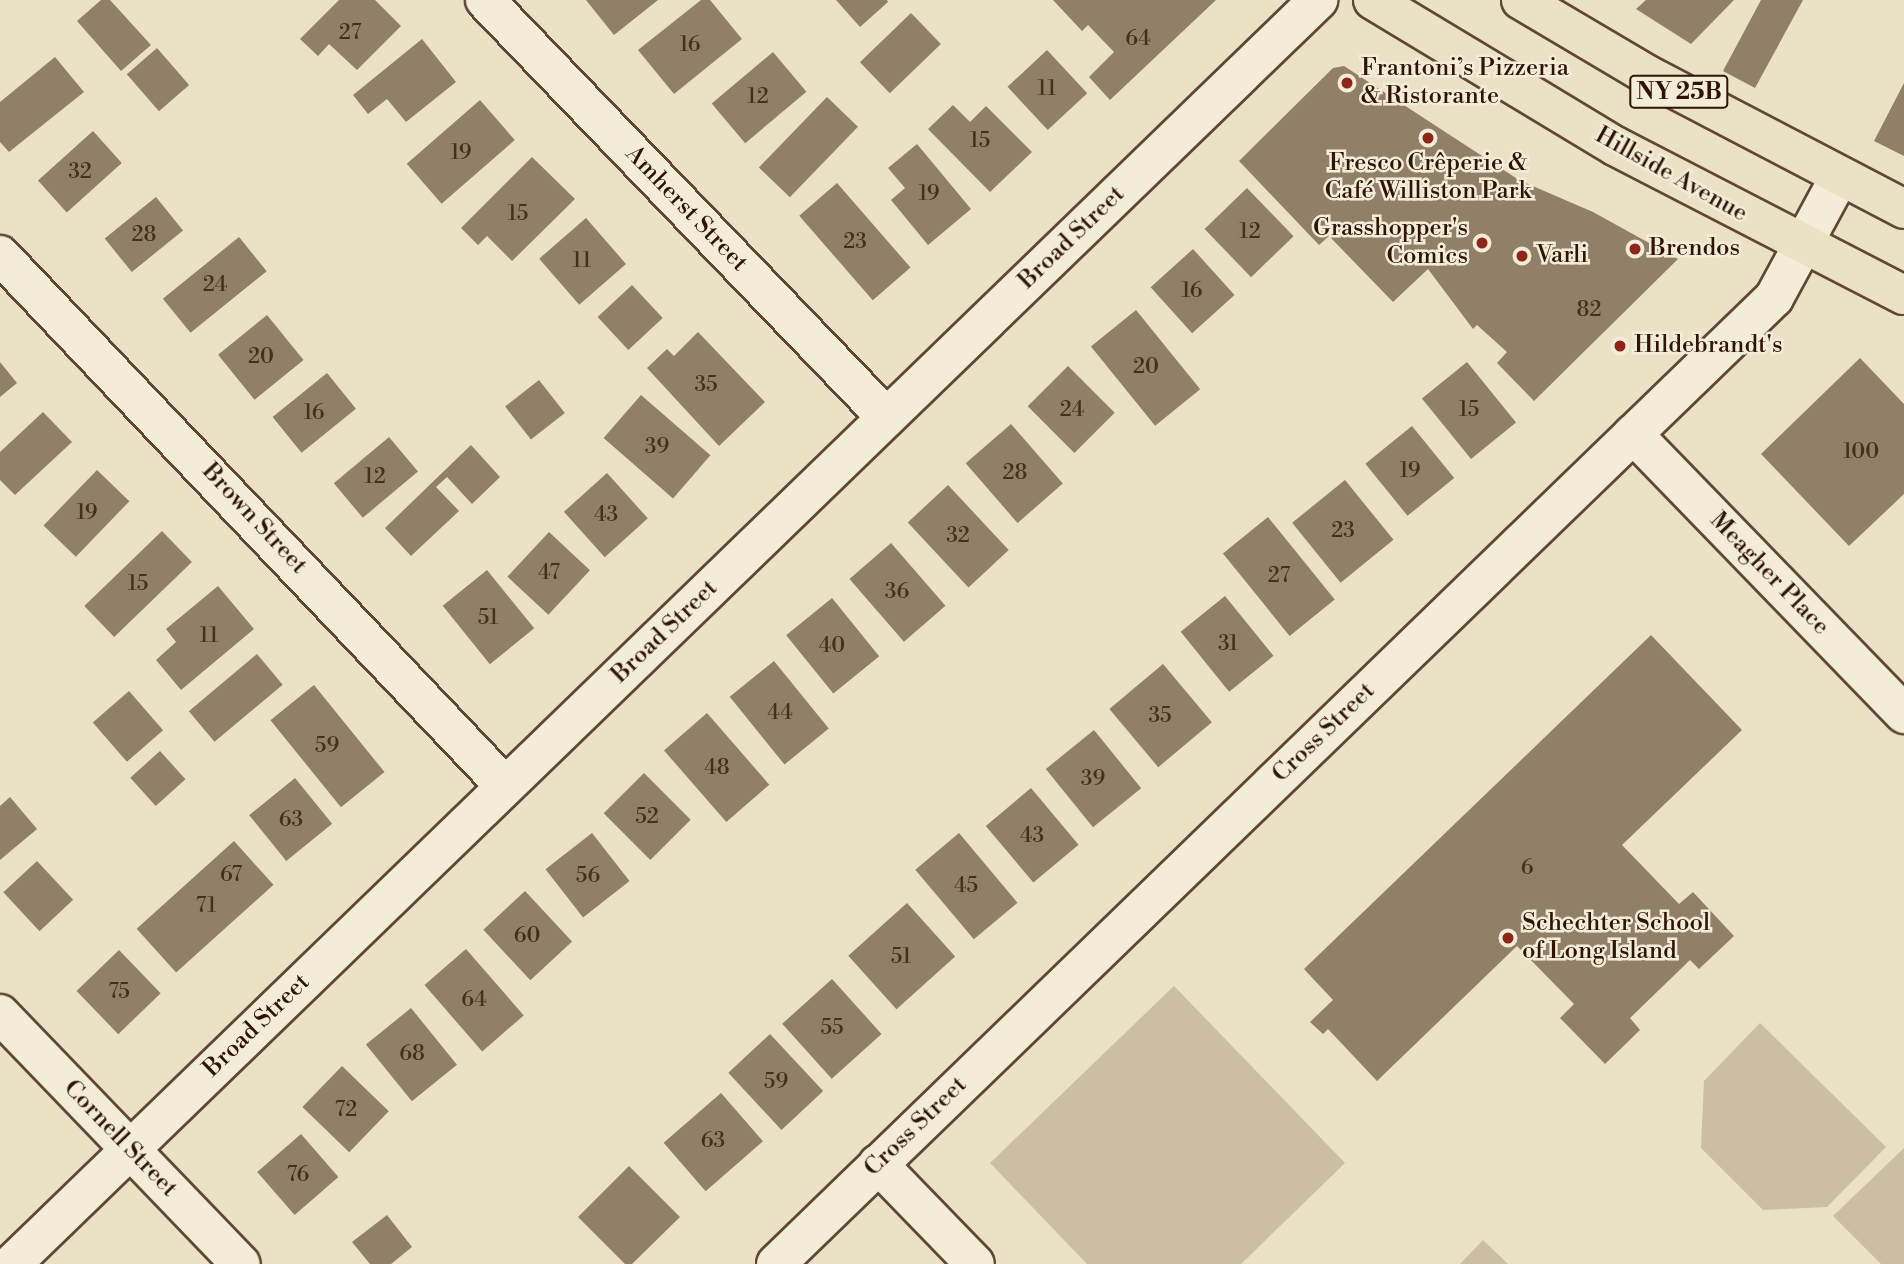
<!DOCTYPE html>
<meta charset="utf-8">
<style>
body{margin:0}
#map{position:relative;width:1904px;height:1264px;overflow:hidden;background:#ebe1c4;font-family:"Libre Bodoni",serif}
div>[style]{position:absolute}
.green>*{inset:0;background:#cbbea3}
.building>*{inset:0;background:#917f68;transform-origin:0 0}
.roads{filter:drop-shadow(2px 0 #5e4734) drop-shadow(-2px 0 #5e4734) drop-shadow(0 2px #5e4734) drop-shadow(0 -2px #5e4734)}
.minor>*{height:38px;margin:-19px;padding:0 19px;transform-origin:19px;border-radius:19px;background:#f2ecd9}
.major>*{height:38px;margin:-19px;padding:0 19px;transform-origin:19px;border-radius:19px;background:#ebe1c4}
.dots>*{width:19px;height:19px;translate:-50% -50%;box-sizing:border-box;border:4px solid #f2ecd9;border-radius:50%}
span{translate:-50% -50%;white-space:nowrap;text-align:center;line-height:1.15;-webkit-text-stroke:5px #f2ecd9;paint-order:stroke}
.number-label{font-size:21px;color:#482f1d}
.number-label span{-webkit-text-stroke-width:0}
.shield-label span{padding:2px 5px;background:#f2ecd9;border:2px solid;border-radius:5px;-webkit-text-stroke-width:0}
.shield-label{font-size:23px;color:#2f1404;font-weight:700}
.poi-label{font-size:24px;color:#2f1404}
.left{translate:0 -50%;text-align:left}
.right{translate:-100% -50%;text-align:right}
.street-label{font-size:24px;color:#2f1404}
</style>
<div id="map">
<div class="green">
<div style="clip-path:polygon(1174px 986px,1345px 1163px,1241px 1264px,1087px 1264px,990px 1163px)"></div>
<div style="clip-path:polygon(1760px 1023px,1886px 1147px,1827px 1207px,1763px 1210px,1701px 1148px,1704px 1081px)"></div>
<div style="clip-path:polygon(1904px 1148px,1904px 1264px,1881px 1264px,1833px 1216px)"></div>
<div style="clip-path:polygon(1483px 1240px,1508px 1264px,1460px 1264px)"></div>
</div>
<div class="building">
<div style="clip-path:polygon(101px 0,110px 0,151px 45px,121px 71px,77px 21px)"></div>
<div style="clip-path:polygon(339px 0,375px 0,401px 26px,357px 70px,329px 44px,318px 56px,300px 39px)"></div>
<div style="clip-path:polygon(586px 0,658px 0,614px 35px)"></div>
<div style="clip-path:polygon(701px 0,710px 0,742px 39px,674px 94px,638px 50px)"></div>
<div style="clip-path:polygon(836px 0,887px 0,888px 2px,860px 27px)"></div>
<div style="clip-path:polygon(1053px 0,1216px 0,1110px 100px,1089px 77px,1114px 52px,1088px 25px,1082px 31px)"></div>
<div style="clip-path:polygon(1646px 0,1734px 0,1691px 44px,1636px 9px)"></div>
<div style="clip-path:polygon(1761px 0,1803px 0,1755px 88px,1723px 71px)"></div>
<div style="left:911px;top:13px;width:43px;height:71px;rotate:46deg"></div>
<div style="clip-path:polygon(422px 39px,456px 82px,406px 122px,387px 99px,368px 114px,353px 95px)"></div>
<div style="left:157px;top:48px;width:49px;height:40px;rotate:49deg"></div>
<div style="left:1047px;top:50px;width:59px;height:54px;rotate:47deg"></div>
<div style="left:773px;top:52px;width:52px;height:80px;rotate:50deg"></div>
<div style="clip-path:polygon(55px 57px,84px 92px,9px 152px,0 142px,0 102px)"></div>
<div style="clip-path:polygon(1344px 66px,1519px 180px,1593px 212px,1678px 259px,1534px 401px,1497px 363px,1507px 352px,1477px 325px,1473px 329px,1428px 269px,1393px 302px,1329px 236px,1319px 245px,1239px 161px,1333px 68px)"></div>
<div style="clip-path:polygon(1904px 83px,1904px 156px,1874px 141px)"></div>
<div style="left:827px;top:97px;width:43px;height:98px;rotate:44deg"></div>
<div style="left:480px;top:100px;width:53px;height:97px;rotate:49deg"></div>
<div style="clip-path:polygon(953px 105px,970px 122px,986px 106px,1032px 152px,990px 192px,928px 129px)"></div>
<div style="left:93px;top:131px;width:43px;height:74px;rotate:48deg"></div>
<div style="clip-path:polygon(917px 144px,971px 209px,928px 245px,891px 200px,905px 188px,888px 168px)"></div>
<div style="clip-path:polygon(532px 157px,575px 199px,512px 261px,487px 236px,478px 245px,461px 228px)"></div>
<div style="left:837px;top:183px;width:112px;height:50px;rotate:49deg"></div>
<div style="left:1247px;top:188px;width:67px;height:59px;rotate:46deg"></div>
<div style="left:156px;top:197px;width:43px;height:66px;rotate:51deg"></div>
<div style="left:586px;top:218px;width:61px;height:62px;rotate:49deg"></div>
<div style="left:239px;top:237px;width:44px;height:98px;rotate:51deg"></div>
<div style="left:1193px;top:249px;width:62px;height:57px;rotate:48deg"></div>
<div style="left:632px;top:285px;width:45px;height:47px;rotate:47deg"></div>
<div style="left:1136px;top:310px;width:102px;height:58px;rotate:51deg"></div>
<div style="left:267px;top:315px;width:58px;height:63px;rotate:51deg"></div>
<div style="clip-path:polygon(698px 332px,765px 402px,719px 446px,647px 368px,667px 349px,674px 356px)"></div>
<div style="clip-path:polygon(1860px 358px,1904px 404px,1904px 494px,1849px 546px,1761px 454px)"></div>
<div style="clip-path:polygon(0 362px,17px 383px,0 397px)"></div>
<div style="left:1467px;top:362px;width:78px;height:58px;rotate:51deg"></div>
<div style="left:1068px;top:366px;width:66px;height:57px;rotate:45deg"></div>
<div style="left:327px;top:373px;width:46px;height:70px;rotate:51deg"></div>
<div style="left:539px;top:380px;width:42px;height:43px;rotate:52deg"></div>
<div style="left:641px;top:395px;width:92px;height:57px;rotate:41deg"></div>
<div style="clip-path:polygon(43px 412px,72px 442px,15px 495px,0 480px,0 452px)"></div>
<div style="left:1011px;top:424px;width:79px;height:60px;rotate:49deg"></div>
<div style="left:1412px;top:426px;width:67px;height:60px;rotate:51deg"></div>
<div style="left:389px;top:437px;width:45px;height:72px;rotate:50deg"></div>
<div style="clip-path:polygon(471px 445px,500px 477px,472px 504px,447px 477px,436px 487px,459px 511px,411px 556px,385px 528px)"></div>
<div style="left:97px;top:470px;width:45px;height:77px;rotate:44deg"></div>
<div style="left:607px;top:473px;width:61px;height:58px;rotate:48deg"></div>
<div style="left:1345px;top:480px;width:77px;height:68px;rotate:51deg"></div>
<div style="left:948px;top:485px;width:89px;height:55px;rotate:47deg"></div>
<div style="left:1268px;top:517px;width:106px;height:58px;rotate:51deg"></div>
<div style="left:162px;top:531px;width:43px;height:108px;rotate:46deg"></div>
<div style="left:549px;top:532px;width:56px;height:61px;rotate:43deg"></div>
<div style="left:891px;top:543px;width:83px;height:55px;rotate:49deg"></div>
<div style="left:487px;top:570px;width:75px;height:57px;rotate:51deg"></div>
<div style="clip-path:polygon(218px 586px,254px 629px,181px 690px,156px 660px,176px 642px,166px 629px)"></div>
<div style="left:1225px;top:596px;width:77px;height:57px;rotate:51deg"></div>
<div style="left:832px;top:598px;width:75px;height:59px;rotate:51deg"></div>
<div style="clip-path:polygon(1651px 635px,1742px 730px,1622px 845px,1679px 904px,1693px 892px,1734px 936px,1699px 969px,1690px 960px,1630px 1018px,1640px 1030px,1605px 1064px,1560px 1018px,1574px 1004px,1517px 946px,1377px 1081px,1328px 1029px,1323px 1034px,1310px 1022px,1333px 1000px,1304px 969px)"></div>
<div style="left:257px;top:654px;width:40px;height:89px;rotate:50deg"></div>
<div style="left:774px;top:661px;width:87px;height:57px;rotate:51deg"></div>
<div style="left:1163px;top:664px;width:76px;height:70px;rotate:50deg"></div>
<div style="left:314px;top:685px;width:112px;height:56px;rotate:51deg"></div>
<div style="left:129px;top:691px;width:52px;height:48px;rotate:49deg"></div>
<div style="left:707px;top:713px;width:95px;height:57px;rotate:49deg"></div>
<div style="left:1094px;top:730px;width:75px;height:62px;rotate:51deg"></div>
<div style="left:160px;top:751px;width:38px;height:40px;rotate:48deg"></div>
<div style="left:644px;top:773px;width:66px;height:57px;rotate:45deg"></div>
<div style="left:295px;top:778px;width:59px;height:59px;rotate:51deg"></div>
<div style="left:1031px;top:788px;width:74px;height:59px;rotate:50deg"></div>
<div style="clip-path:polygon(10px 797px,37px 829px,0 860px,0 806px)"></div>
<div style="left:592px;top:833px;width:61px;height:59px;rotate:52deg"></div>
<div style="left:959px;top:833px;width:91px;height:57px;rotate:50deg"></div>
<div style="left:234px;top:841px;width:59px;height:131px;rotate:48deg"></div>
<div style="left:37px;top:861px;width:53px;height:46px;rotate:47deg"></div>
<div style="left:525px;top:891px;width:69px;height:57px;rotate:47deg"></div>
<div style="left:907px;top:903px;width:72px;height:79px;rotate:48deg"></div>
<div style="left:466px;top:949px;width:88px;height:55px;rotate:49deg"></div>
<div style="left:119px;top:950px;width:60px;height:59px;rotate:46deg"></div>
<div style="left:832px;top:979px;width:74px;height:67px;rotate:48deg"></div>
<div style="left:411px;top:1008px;width:73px;height:58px;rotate:51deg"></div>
<div style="left:770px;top:1034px;width:78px;height:57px;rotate:47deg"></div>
<div style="left:342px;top:1066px;width:65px;height:57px;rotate:44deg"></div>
<div style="left:721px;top:1093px;width:64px;height:76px;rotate:49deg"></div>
<div style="left:301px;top:1134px;width:57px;height:58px;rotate:49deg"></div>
<div style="clip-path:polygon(629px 1166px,680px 1217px,632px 1264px,625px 1264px,578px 1217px)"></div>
<div style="clip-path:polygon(387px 1215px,412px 1247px,391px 1264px,370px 1264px,352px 1242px)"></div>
</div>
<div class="roads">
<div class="minor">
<div style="left:485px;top:0;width:579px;rotate:46.12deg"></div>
<div style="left:0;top:255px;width:733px;rotate:46.44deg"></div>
<div style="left:1633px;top:434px;width:390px;rotate:45.9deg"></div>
<div style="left:0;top:1014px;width:347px;rotate:46.1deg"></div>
<div style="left:878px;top:1164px;width:139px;rotate:45.9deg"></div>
<div style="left:12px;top:1264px;width:1818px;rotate:-44.06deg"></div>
<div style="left:776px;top:1264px;width:1389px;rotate:-44.07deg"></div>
<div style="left:1774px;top:298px;width:136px;rotate:-61.6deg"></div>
</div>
<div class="major">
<div style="left:1373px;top:0;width:283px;rotate:31.1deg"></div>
<div style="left:1615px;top:146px;width:325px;rotate:27.3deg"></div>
<div style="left:1521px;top:0;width:147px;rotate:30.6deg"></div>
<div style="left:1648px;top:75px;width:289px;rotate:27.6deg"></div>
</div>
</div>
<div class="dots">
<div style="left:1347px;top:83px;background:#8f2418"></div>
<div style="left:1428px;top:138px;background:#8f2418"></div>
<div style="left:1482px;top:243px;background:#8f2418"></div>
<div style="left:1635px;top:249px;background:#8f2418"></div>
<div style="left:1522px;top:256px;background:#8f2418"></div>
<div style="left:1620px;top:346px;background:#8f2418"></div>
<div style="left:1508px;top:938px;background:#8f2418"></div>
</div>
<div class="number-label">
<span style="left:350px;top:33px">27</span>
<span style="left:1138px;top:39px">64</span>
<span style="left:690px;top:45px">16</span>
<span style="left:1047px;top:89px">11</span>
<span style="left:758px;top:97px">12</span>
<span style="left:980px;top:141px">15</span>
<span style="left:461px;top:153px">19</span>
<span style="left:80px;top:172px">32</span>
<span style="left:929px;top:194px">19</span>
<span style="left:518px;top:214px">15</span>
<span style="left:1250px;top:232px">12</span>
<span style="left:144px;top:235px">28</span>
<span style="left:855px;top:242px">23</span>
<span style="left:582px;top:261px">11</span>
<span style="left:215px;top:285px">24</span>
<span style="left:1192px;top:291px">16</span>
<span style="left:1589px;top:310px">82</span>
<span style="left:261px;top:357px">20</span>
<span style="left:1146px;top:367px">20</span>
<span style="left:706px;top:385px">35</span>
<span style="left:1072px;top:410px">24</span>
<span style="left:1469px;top:410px">15</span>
<span style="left:314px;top:413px">16</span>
<span style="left:657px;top:447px">39</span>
<span style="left:1861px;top:452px">100</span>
<span style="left:1410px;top:471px">19</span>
<span style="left:1015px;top:473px">28</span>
<span style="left:375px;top:477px">12</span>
<span style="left:87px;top:513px">19</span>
<span style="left:606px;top:515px">43</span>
<span style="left:1343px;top:531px">23</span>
<span style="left:958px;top:536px">32</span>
<span style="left:549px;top:573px">47</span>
<span style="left:1279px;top:576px">27</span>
<span style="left:138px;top:584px">15</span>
<span style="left:897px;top:592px">36</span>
<span style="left:488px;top:618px">51</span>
<span style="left:209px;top:636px">11</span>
<span style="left:1228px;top:644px">31</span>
<span style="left:832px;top:646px">40</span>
<span style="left:780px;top:713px">44</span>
<span style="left:1160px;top:716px">35</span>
<span style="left:327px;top:746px">59</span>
<span style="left:717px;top:768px">48</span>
<span style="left:1093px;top:779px">39</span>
<span style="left:647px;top:817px">52</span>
<span style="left:291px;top:820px">63</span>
<span style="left:1032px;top:836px">43</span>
<span style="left:1527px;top:868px">6</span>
<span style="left:231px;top:875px">67</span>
<span style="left:588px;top:876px">56</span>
<span style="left:966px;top:886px">45</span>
<span style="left:206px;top:906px">71</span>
<span style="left:527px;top:936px">60</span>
<span style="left:901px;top:957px">51</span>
<span style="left:119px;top:992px">75</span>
<span style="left:474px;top:1000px">64</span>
<span style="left:832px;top:1028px">55</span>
<span style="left:412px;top:1054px">68</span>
<span style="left:776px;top:1082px">59</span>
<span style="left:346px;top:1110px">72</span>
<span style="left:713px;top:1141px">63</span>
<span style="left:298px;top:1175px">76</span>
</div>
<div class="shield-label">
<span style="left:1679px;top:92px">NY 25B</span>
</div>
<div class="poi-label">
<span class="left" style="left:1361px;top:83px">Frantoni’s Pizzeria<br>&amp; Ristorante</span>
<span style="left:1428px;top:178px">Fresco Crêperie &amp;<br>Café Williston Park</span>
<span class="right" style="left:1468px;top:243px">Grasshopper's<br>Comics</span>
<span class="left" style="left:1649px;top:249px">Brendos</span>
<span class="left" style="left:1536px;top:256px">Varli</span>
<span class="left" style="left:1634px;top:346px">Hildebrandt's</span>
<span class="left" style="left:1522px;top:938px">Schechter School<br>of Long Island</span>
</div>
<div class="street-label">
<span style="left:1671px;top:175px;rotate:29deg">Hillside Avenue</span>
<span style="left:686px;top:209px;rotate:46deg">Amherst Street</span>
<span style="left:1072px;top:238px;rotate:-44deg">Broad Street</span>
<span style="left:254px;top:519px;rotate:47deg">Brown Street</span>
<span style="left:1769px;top:574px;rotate:46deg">Meagher Place</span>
<span style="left:665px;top:632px;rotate:-44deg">Broad Street</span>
<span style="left:1324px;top:733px;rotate:-44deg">Cross Street</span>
<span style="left:257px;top:1026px;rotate:-44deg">Broad Street</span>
<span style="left:916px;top:1127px;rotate:-44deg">Cross Street</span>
<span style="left:120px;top:1139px;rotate:46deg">Cornell Street</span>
</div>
</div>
